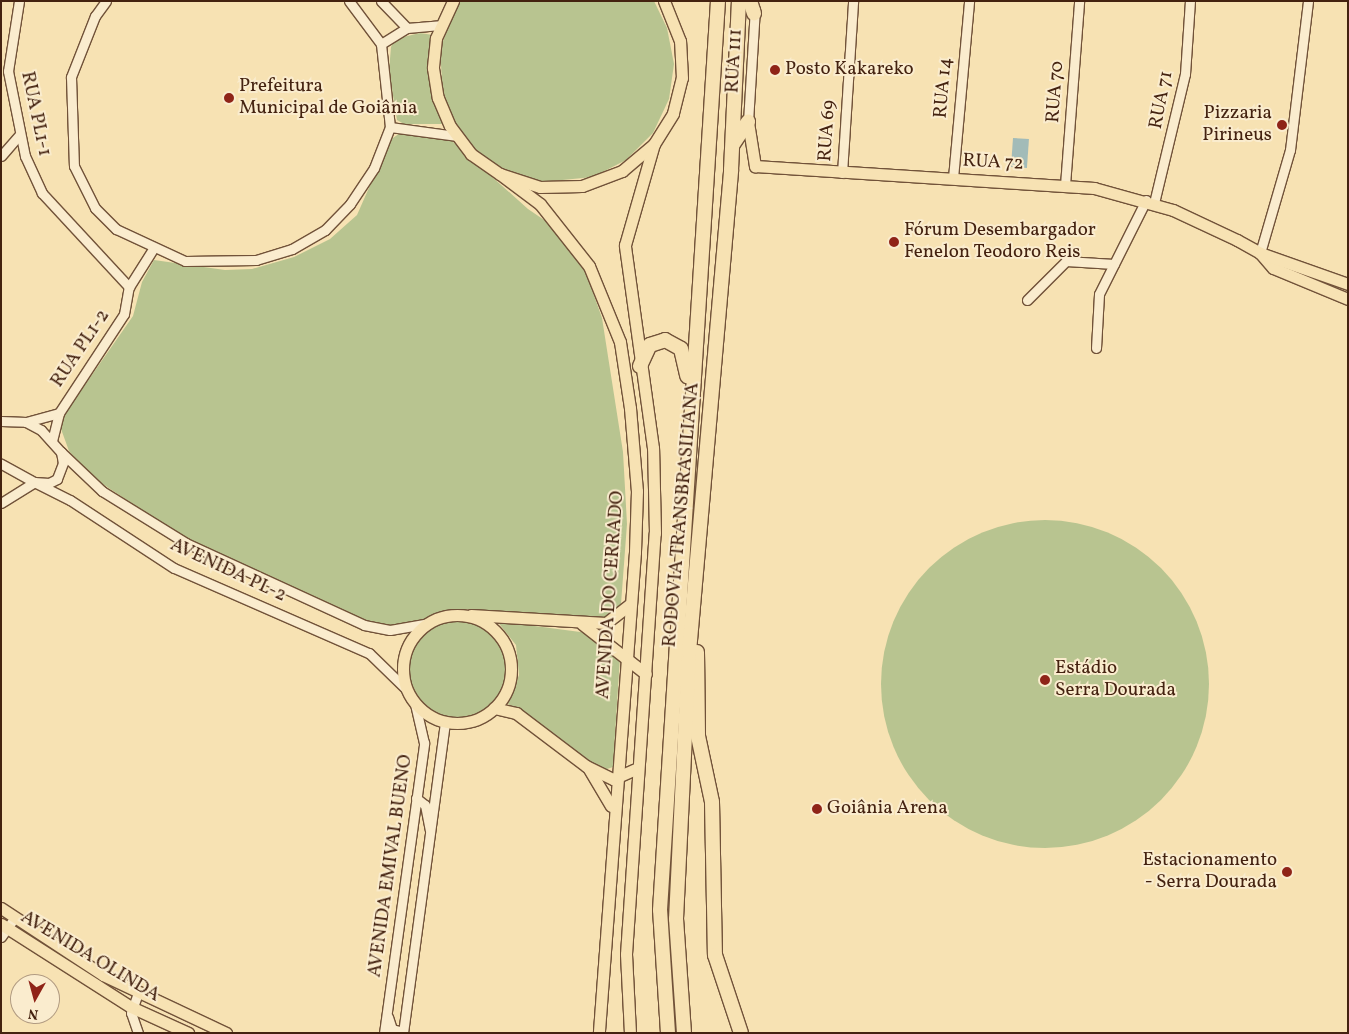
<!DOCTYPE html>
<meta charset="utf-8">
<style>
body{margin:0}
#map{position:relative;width:1349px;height:1034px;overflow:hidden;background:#f7e2b3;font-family:Vollkorn,serif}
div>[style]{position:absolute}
.green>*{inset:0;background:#b8c490}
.round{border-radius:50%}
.water>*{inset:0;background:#a2bbb8;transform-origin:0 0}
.roads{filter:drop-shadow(1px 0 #715239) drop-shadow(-1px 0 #715239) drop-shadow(0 1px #715239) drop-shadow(0 -1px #715239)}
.minor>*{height:9px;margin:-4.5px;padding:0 4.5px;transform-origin:4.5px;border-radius:4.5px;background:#faecce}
.major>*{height:11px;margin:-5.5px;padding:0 5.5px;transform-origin:5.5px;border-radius:5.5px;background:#f7e2b3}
.major>.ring{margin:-5.5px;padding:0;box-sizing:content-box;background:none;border:11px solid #f7e2b3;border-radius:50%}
.highway>*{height:14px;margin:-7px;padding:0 7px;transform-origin:7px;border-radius:7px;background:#f7e2b3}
.dots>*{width:14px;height:14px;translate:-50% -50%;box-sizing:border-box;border:2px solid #faecce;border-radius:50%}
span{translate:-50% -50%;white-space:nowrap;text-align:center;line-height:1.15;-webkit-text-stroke:4px #faecce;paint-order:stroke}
.street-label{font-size:19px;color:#442210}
.poi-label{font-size:19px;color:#442210}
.left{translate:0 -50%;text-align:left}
.right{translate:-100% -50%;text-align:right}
.frame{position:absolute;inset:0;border:2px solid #442210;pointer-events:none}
.north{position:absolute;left:10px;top:974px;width:50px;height:50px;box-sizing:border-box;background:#faecce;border:1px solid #b19b82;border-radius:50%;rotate:187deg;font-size:14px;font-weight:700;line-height:20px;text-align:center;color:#442210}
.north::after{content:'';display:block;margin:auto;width:18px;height:22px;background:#8f2418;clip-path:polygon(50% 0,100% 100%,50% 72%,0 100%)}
</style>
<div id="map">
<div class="green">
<div style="clip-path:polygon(458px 1px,654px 1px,667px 28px,674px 64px,669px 99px,653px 133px,626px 160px,593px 177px,542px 182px,506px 172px,475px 150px,458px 131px,443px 96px,440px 49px)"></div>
<div style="clip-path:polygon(420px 33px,433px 35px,444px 124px,404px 124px,397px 120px,389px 71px,391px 47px,395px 39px)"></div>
<div style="clip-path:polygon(403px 131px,452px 141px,528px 209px,575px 241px,602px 318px,623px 452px,627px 524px,621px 604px,600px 621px,466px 609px,392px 627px,372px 625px,183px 537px,92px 477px,69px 451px,61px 429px,64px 415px,133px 316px,142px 282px,154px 260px,225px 270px,252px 269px,294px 257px,330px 239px,357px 215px,390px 140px)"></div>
<div class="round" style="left:881px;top:520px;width:328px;height:328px"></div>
<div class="round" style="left:408px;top:621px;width:98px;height:98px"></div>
<div style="clip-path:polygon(497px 621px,588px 633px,620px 657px,613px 767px,601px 771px,508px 704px,519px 675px,516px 645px)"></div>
</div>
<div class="water">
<div style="left:1013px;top:138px;width:16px;height:29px;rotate:4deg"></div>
</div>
<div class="roads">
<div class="minor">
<div style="left:19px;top:1px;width:71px;rotate:98.9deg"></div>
<div style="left:8px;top:71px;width:87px;rotate:78.7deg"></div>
<div style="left:25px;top:156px;width:41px;rotate:65.3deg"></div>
<div style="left:42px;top:193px;width:128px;rotate:47.2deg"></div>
<div style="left:106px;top:1px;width:19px;rotate:126deg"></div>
<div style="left:95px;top:16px;width:66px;rotate:111.5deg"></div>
<div style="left:71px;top:77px;width:89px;rotate:88.1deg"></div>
<div style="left:74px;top:166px;width:47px;rotate:63.4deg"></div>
<div style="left:95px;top:208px;width:30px;rotate:45deg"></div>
<div style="left:116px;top:229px;width:76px;rotate:24.9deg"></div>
<div style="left:185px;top:261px;width:71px;rotate:-0.8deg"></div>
<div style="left:256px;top:260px;width:38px;rotate:-17deg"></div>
<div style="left:292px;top:249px;width:38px;rotate:-30deg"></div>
<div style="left:325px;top:230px;width:36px;rotate:-46deg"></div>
<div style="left:350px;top:204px;width:43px;rotate:-56.3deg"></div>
<div style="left:374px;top:168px;width:44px;rotate:-68.7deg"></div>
<div style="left:390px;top:127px;width:83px;rotate:-96.2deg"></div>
<div style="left:381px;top:44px;width:31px;rotate:-32deg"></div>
<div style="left:349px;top:1px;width:54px;rotate:53.3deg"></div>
<div style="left:381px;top:1px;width:37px;rotate:46deg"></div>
<div style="left:407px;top:28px;width:33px;rotate:-5deg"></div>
<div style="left:748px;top:122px;width:113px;rotate:-86.5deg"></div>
<div style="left:390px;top:127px;width:68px;rotate:7.7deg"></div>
<div style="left:1px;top:156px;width:28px;rotate:-49deg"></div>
<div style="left:842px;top:173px;width:172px;rotate:-86.3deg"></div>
<div style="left:953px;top:178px;width:178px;rotate:-84.8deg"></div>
<div style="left:1065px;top:185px;width:185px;rotate:-85.6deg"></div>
<div style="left:1154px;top:203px;width:133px;rotate:-76.5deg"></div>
<div style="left:1185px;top:74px;width:73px;rotate:-86.1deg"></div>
<div style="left:1260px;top:253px;width:107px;rotate:-73.8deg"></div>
<div style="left:1290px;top:150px;width:150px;rotate:-83.1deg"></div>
<div style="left:1027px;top:300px;width:55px;rotate:-45deg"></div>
<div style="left:1066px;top:261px;width:48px;rotate:3.6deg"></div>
<div style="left:1096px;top:348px;width:54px;rotate:-86.8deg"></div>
<div style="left:1099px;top:294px;width:105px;rotate:-63.4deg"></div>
<div style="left:1px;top:421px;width:25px;rotate:2deg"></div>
<div style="left:26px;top:422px;width:17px;rotate:28deg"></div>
<div style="left:41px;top:430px;width:30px;rotate:48deg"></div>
<div style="left:61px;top:452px;width:11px;rotate:80deg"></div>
<div style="left:63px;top:463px;width:17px;rotate:111deg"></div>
<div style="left:57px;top:479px;width:9px;rotate:153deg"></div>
<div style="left:49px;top:483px;width:15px;rotate:-176deg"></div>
<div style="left:34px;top:482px;width:38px;rotate:-151deg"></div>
<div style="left:26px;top:422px;width:34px;rotate:-15deg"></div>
<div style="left:52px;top:441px;width:29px;rotate:-76deg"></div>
<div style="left:59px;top:413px;width:118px;rotate:-56.7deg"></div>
<div style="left:124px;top:314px;width:27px;rotate:-80deg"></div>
<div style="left:129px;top:287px;width:45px;rotate:-57.7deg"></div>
<div style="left:61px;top:452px;width:57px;rotate:43.6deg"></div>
<div style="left:102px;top:491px;width:99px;rotate:31.8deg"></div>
<div style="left:186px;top:543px;width:196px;rotate:24.7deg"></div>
<div style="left:364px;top:625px;width:26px;rotate:11deg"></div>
<div style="left:390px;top:630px;width:39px;rotate:-10deg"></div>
<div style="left:34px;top:482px;width:40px;rotate:26.6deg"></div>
<div style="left:70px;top:500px;width:124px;rotate:33.2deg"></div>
<div style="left:174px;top:568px;width:213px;rotate:23.6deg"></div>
<div style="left:369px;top:653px;width:52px;rotate:44.2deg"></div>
<div style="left:1px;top:503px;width:39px;rotate:-32deg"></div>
<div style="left:416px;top:798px;width:11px;rotate:38deg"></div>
<div style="left:425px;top:805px;width:25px;rotate:79deg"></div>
<div style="left:1px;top:937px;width:24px;rotate:-55deg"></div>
<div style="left:388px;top:1017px;width:13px;rotate:72deg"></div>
<div style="left:392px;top:1029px;width:11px;rotate:15deg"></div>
<div style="left:138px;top:1033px;width:21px;rotate:-109deg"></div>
<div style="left:131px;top:1013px;width:21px;rotate:-71deg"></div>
<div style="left:384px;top:1033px;width:293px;rotate:-82.1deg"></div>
<div style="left:424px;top:743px;width:40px;rotate:-103deg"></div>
<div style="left:403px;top:1033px;width:314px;rotate:-82.3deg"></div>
</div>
<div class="major">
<div style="left:453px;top:1px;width:41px;rotate:114.7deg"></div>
<div style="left:436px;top:38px;width:30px;rotate:96deg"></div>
<div style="left:433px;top:68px;width:30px;rotate:81deg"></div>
<div style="left:438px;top:98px;width:30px;rotate:67deg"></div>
<div style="left:450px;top:126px;width:35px;rotate:53deg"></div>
<div style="left:471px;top:154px;width:35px;rotate:35deg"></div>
<div style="left:500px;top:174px;width:42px;rotate:18deg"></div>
<div style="left:540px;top:187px;width:42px;rotate:-1.4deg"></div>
<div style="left:582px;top:186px;width:43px;rotate:-20.6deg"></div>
<div style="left:622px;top:171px;width:42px;rotate:-40.2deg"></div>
<div style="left:654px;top:144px;width:36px;rotate:-58deg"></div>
<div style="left:673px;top:113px;width:36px;rotate:-76deg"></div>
<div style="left:682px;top:78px;width:37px;rotate:-93deg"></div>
<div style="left:680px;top:41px;width:43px;rotate:-111.8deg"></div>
<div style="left:748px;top:122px;width:45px;rotate:81deg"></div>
<div style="left:755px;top:166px;width:340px;rotate:3.7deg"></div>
<div style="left:1094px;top:188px;width:82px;rotate:15.6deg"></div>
<div style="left:1173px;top:210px;width:71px;rotate:25.1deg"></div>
<div style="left:1237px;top:240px;width:26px;rotate:29deg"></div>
<div style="left:1260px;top:253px;width:20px;rotate:49deg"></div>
<div style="left:1273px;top:268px;width:81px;rotate:22.5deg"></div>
<div style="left:500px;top:174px;width:50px;rotate:36.9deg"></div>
<div style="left:540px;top:204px;width:79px;rotate:51.7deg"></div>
<div style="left:589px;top:266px;width:82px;rotate:67.8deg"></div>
<div style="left:620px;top:342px;width:67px;rotate:81.4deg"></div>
<div style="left:630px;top:408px;width:83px;rotate:85.2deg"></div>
<div style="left:637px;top:491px;width:61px;rotate:91.9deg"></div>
<div style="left:635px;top:552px;width:482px;rotate:94.3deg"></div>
<div style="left:1260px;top:253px;width:93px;rotate:19.4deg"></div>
<div style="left:471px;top:615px;width:135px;rotate:3.4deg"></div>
<div style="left:606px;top:623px;width:29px;rotate:-38deg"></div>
<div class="ring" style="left:403px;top:615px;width:97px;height:97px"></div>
<div style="left:582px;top:624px;width:81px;rotate:38deg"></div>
<div style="left:494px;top:708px;width:23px;rotate:13deg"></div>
<div style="left:516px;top:713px;width:88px;rotate:37.1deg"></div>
<div style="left:586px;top:766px;width:30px;rotate:26deg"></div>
<div style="left:613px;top:779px;width:24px;rotate:-24deg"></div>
<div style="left:589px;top:769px;width:43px;rotate:59.3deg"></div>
<div style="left:1px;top:908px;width:122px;rotate:33.3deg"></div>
<div style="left:103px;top:975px;width:136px;rotate:25.2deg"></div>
<div style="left:1px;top:924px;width:154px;rotate:32.6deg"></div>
<div style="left:131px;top:1007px;width:63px;rotate:24.5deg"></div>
<div style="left:630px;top:1033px;width:79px;rotate:-92.9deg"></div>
<div style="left:626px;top:954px;width:422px;rotate:-86.1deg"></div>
<div style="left:655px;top:533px;width:85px;rotate:-91.3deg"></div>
<div style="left:653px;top:448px;width:205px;rotate:-97.9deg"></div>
<div style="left:625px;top:245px;width:105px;rotate:-74deg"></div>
</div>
<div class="highway">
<div style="left:750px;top:1px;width:13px;rotate:72deg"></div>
<div style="left:733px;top:144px;width:27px;rotate:-56deg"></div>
<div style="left:640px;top:366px;width:23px;rotate:-65deg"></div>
<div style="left:650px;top:345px;width:16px;rotate:-18deg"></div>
<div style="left:665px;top:340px;width:18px;rotate:29deg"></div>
<div style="left:681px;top:349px;width:28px;rotate:77deg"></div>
<div style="left:697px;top:652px;width:84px;rotate:89.3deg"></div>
<div style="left:698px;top:736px;width:67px;rotate:78deg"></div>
<div style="left:712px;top:802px;width:153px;rotate:88.9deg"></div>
<div style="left:715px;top:955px;width:82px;rotate:71.6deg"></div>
<div style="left:668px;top:1033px;width:123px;rotate:-93.7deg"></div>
<div style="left:660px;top:910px;width:911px;rotate:-86.35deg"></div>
<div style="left:684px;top:1033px;width:114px;rotate:-94deg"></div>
<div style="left:676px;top:919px;width:267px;rotate:-87.2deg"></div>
<div style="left:689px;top:652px;width:484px;rotate:-85deg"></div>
<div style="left:731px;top:170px;width:169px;rotate:-87.3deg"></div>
</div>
</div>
<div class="dots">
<div style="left:775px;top:70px;background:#8f2418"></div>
<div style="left:229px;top:98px;background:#8f2418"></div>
<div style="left:1282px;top:125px;background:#8f2418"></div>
<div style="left:894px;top:242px;background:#8f2418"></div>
<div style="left:1045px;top:680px;background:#8f2418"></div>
<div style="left:817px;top:809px;background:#8f2418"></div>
<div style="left:1287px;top:872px;background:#8f2418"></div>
</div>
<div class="street-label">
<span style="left:735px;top:61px;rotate:-87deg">RUA 111</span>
<span style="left:944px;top:88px;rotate:-85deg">RUA 14</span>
<span style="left:1056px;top:92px;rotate:-86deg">RUA 70</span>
<span style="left:1162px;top:100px;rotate:-79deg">RUA 71</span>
<span style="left:35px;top:114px;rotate:78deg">RUA PL1-1</span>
<span style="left:828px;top:131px;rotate:-86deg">RUA 69</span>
<span style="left:993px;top:163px;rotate:3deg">RUA 72</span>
<span style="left:81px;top:349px;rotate:-56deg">RUA PL1-2</span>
<span style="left:682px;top:515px;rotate:-85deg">RODOVIA TRANSBRASILIANA</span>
<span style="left:228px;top:571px;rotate:25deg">AVENIDA PL-2</span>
<span style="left:611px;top:595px;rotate:-86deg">AVENIDA DO CERRADO</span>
<span style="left:391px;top:866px;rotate:-82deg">AVENIDA EMIVAL BUENO</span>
<span style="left:90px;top:957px;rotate:31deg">AVENIDA OLINDA</span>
</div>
<div class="poi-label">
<span class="left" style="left:785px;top:70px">Posto Kakareko</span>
<span class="left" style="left:239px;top:98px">Prefeitura<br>Municipal de Goiânia</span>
<span class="right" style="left:1272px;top:125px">Pizzaria<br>Pirineus</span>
<span class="left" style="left:904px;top:242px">Fórum Desembargador<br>Fenelon Teodoro Reis</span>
<span class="left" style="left:1055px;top:680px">Estádio<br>Serra Dourada</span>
<span class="left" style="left:827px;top:809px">Goiânia Arena</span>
<span class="right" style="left:1277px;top:872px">Estacionamento<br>- Serra Dourada</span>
</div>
<div class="frame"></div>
<div class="north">N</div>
</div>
